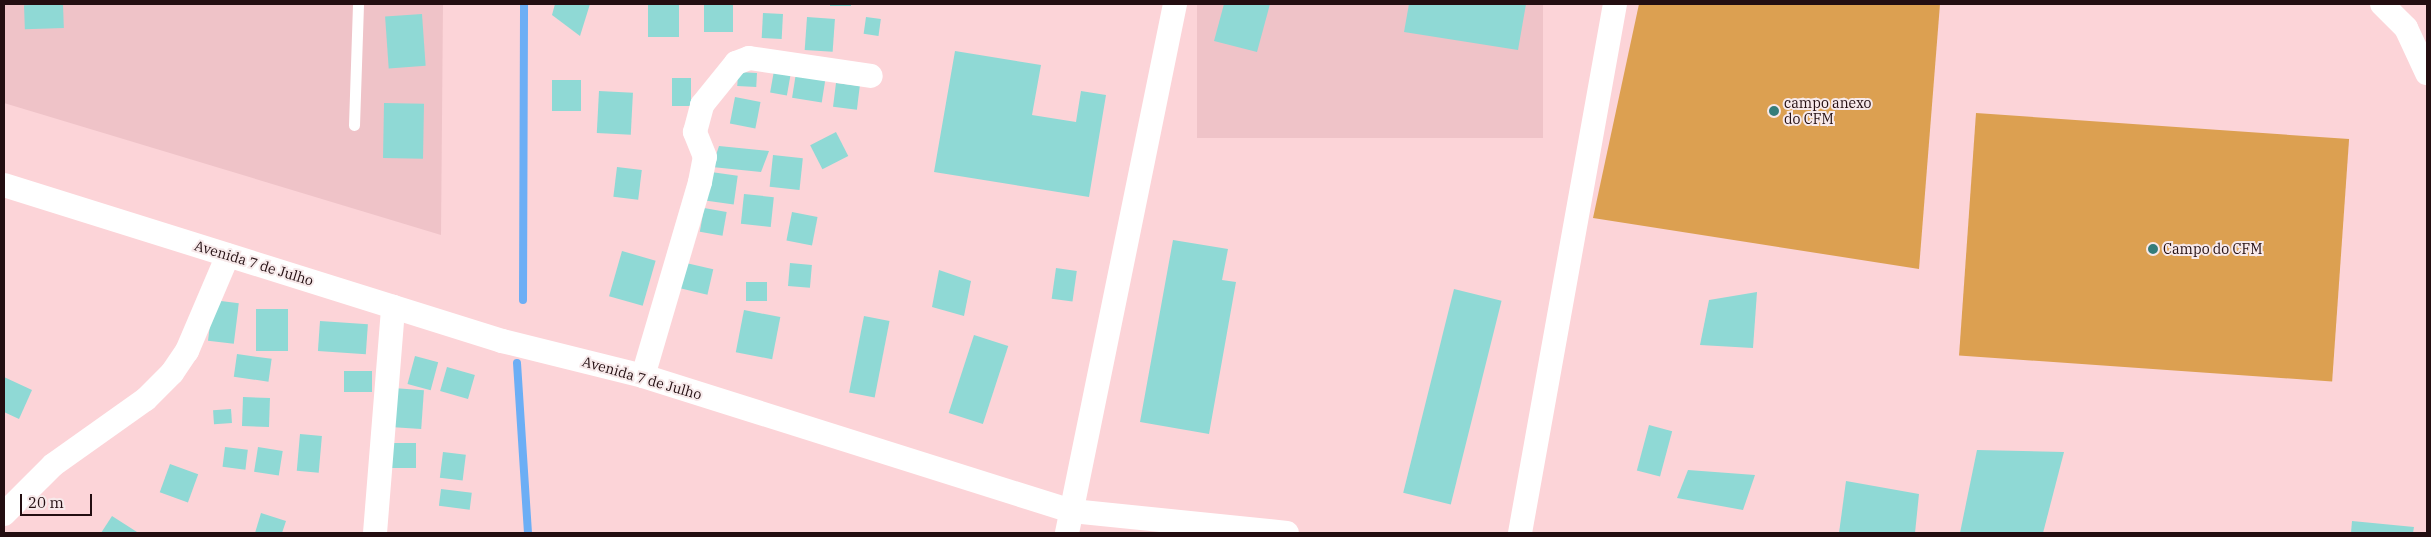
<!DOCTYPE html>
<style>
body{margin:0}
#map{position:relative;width:2431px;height:537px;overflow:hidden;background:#fcd4d8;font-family:"IBM Plex Serif",serif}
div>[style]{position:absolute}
.built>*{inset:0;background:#efc3c8;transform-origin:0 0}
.green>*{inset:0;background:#dca051;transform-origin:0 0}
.stream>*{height:8px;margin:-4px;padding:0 4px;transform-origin:4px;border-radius:4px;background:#6caef5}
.building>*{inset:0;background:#8fd9d5;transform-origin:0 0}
.lane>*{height:11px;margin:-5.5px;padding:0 5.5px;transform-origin:5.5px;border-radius:5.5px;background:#fff}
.street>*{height:24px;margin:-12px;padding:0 12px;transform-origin:12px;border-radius:12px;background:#fff}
.dots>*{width:14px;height:14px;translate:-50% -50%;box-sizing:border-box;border:2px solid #f7e9ea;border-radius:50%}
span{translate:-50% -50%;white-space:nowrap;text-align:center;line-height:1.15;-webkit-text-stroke:4px #f7e9ea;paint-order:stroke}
.poi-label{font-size:14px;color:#230e11}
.left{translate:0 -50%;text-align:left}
.street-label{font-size:14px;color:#230e11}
.frame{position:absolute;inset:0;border:5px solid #230e11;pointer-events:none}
.scale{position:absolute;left:20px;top:494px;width:72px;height:22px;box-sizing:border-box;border:2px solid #230e11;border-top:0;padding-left:6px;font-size:15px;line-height:18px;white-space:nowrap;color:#230e11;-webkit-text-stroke:4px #f7e9ea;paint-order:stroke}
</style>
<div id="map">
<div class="built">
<div style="clip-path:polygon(4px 4px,443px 4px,441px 235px,4px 103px)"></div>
<div style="left:1197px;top:4px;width:346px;height:134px"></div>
</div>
<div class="green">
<div style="clip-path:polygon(1639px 4px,1940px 4px,1919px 269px,1593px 218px)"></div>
<div style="left:1976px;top:113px;width:374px;height:243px;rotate:4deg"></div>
</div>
<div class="stream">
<div style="left:523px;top:300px;width:296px;rotate:-89.8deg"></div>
<div style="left:517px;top:363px;width:170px;rotate:86.3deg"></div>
</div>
<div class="building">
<div style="left:63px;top:4px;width:24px;height:39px;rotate:88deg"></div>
<div style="clip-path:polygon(555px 4px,590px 4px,580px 36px,552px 15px)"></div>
<div style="left:648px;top:4px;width:31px;height:33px"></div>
<div style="left:704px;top:4px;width:29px;height:28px"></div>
<div style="left:830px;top:4px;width:21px;height:2px"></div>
<div style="clip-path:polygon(1224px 4px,1270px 4px,1257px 52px,1214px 41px)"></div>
<div style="clip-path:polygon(1409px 4px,1526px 4px,1518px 50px,1404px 32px)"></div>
<div style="left:763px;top:13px;width:20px;height:25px;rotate:3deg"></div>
<div style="left:422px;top:14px;width:52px;height:37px;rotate:86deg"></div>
<div style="left:807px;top:17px;width:28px;height:33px;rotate:4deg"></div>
<div style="left:866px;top:17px;width:15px;height:17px;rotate:8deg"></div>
<div style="clip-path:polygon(955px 51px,1041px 65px,1032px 115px,1076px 122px,1081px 91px,1106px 95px,1089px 197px,934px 172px)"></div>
<div style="left:775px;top:65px;width:17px;height:28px;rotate:10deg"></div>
<div style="left:738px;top:72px;width:19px;height:14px;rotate:3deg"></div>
<div style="left:796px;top:73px;width:30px;height:25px;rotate:9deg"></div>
<div style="left:672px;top:78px;width:19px;height:28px"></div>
<div style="left:552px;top:80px;width:29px;height:31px"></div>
<div style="left:836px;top:83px;width:24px;height:24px;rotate:7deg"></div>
<div style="left:599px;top:91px;width:34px;height:42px;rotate:3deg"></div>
<div style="left:735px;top:97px;width:26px;height:27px;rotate:11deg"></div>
<div style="left:384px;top:103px;width:40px;height:55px;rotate:1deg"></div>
<div style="left:836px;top:132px;width:27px;height:29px;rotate:63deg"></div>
<div style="clip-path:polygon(719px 146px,769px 151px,761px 172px,712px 167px)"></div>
<div style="left:773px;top:155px;width:30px;height:32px;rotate:6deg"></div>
<div style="left:617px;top:167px;width:25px;height:30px;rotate:7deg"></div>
<div style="left:711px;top:172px;width:27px;height:29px;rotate:8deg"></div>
<div style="left:744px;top:194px;width:30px;height:30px;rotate:6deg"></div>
<div style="left:704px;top:208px;width:23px;height:24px;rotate:10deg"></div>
<div style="left:792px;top:212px;width:26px;height:29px;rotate:11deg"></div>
<div style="clip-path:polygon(1173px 240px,1228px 249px,1222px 280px,1236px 282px,1209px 434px,1140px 422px)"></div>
<div style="left:622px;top:251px;width:35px;height:47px;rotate:16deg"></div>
<div style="left:686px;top:263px;width:28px;height:26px;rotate:13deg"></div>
<div style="left:790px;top:263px;width:22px;height:23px;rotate:5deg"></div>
<div style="left:1056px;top:268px;width:21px;height:31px;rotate:8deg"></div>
<div style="clip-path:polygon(939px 270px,971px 281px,964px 316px,932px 307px)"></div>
<div style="left:746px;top:282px;width:21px;height:19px"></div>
<div style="left:1454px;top:289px;width:49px;height:210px;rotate:14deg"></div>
<div style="clip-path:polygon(1757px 292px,1753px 348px,1700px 345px,1709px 300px)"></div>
<div style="left:213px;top:300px;width:26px;height:41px;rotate:7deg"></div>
<div style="left:256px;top:309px;width:32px;height:42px"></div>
<div style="left:744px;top:310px;width:37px;height:43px;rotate:11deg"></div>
<div style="left:864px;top:316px;width:26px;height:78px;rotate:11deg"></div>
<div style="left:320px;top:321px;width:48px;height:30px;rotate:4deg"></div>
<div style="left:974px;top:335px;width:36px;height:82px;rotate:18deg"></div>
<div style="left:237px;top:354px;width:35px;height:23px;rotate:8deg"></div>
<div style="left:415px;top:356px;width:24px;height:29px;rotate:15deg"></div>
<div style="left:447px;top:367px;width:29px;height:25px;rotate:16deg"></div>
<div style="left:344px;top:371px;width:28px;height:21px"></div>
<div style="clip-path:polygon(4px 377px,32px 390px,19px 419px,4px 412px)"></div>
<div style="left:393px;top:388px;width:31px;height:39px;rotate:4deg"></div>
<div style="left:243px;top:397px;width:27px;height:29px;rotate:2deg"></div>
<div style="left:231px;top:409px;width:14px;height:18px;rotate:86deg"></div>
<div style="left:1649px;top:425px;width:24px;height:47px;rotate:15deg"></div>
<div style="left:300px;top:434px;width:22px;height:37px;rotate:5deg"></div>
<div style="left:391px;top:443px;width:25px;height:25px"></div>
<div style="left:225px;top:447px;width:23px;height:20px;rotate:7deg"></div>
<div style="left:258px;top:447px;width:25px;height:25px;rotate:9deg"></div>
<div style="clip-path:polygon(1977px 450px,2064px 452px,2043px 533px,1960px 533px)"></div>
<div style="left:443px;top:452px;width:23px;height:26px;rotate:7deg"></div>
<div style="left:170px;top:464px;width:30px;height:30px;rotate:20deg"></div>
<div style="clip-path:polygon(1688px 470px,1755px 475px,1743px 510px,1677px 498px)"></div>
<div style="clip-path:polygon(1846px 481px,1919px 494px,1915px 533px,1839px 533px)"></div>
<div style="left:441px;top:489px;width:31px;height:17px;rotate:7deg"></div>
<div style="clip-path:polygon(261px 513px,286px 521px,282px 533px,255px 533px)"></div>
<div style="clip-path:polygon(112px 516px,137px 532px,136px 533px,101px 533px)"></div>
<div style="clip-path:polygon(2352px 521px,2414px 527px,2413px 533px,2351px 533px)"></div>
</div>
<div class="lane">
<div style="left:354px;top:125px;width:121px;rotate:-88.1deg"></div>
</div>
<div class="street">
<div style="left:2382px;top:4px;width:34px;rotate:45deg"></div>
<div style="left:2406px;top:28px;width:50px;rotate:65deg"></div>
<div style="left:4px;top:185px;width:522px;rotate:17.39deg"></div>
<div style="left:502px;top:341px;width:145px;rotate:13.9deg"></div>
<div style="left:643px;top:376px;width:450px;rotate:17.5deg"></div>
<div style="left:1072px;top:511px;width:216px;rotate:5.8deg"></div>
<div style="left:643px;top:376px;width:202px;rotate:-73.6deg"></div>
<div style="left:700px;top:182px;width:25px;rotate:-79deg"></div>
<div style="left:705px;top:157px;width:27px;rotate:-112deg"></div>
<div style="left:695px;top:132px;width:28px;rotate:-75deg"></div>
<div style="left:702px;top:105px;width:54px;rotate:-51deg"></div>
<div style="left:736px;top:63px;width:14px;rotate:-21deg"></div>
<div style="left:749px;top:58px;width:123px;rotate:8.4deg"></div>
<div style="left:4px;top:514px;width:69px;rotate:-45deg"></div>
<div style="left:53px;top:465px;width:114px;rotate:-35.4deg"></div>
<div style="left:146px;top:399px;width:37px;rotate:-45deg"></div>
<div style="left:172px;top:373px;width:27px;rotate:-56deg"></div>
<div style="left:187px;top:351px;width:104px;rotate:-66.9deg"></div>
<div style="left:375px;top:533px;width:227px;rotate:-85.4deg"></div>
<div style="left:1067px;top:533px;width:540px;rotate:-78.46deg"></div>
<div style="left:1520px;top:533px;width:537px;rotate:-79.82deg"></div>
</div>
<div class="dots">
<div style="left:1774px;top:111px;background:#357d7a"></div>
<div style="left:2153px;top:249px;background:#357d7a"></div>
</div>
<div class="poi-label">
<span class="left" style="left:1784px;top:111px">campo anexo<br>do CFM</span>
<span class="left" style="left:2163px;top:249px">Campo do CFM</span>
</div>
<div class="street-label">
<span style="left:254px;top:263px;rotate:17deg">Avenida 7 de Julho</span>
<span style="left:642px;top:378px;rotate:16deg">Avenida 7 de Julho</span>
</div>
<div class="frame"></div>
<div class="scale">20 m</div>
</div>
